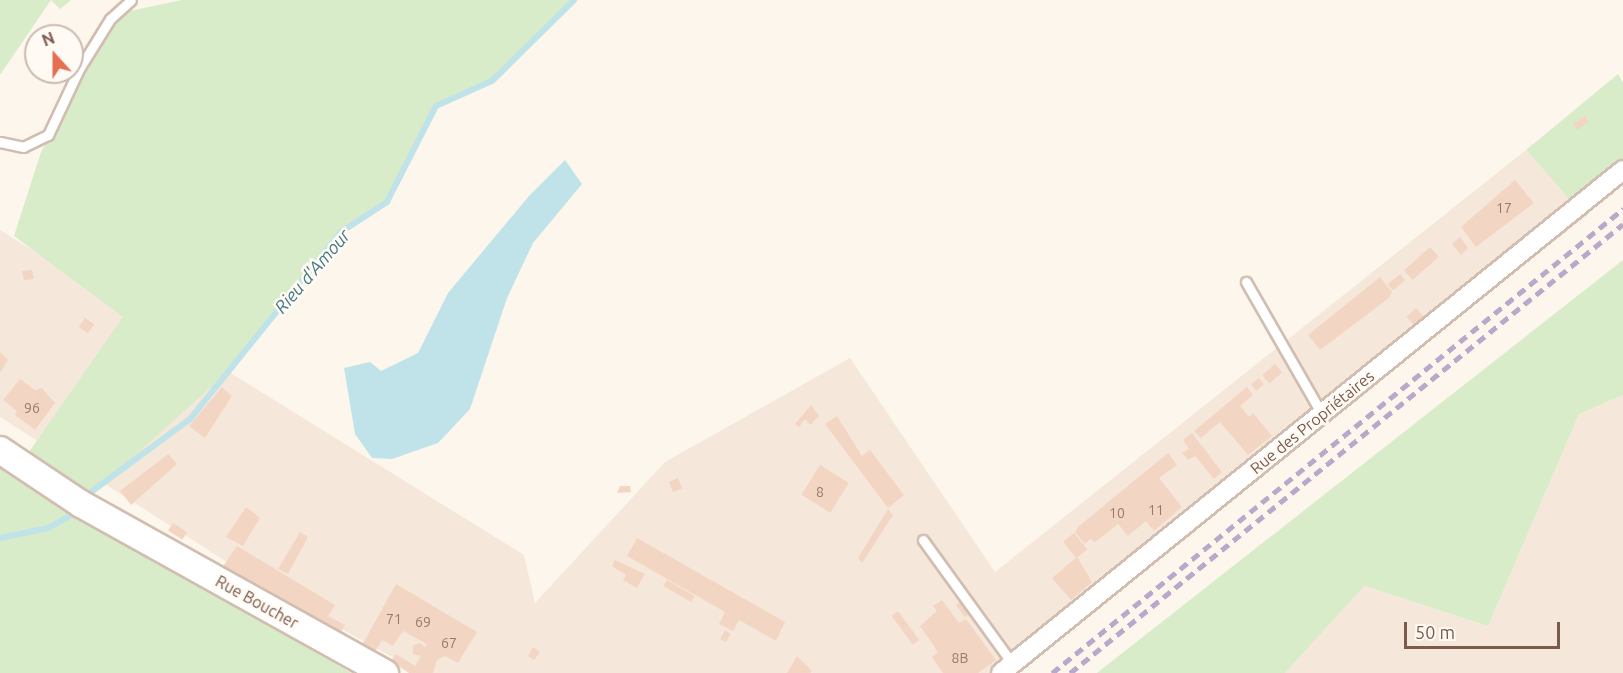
<!DOCTYPE html>
<meta charset="utf-8">
<style>
body{margin:0}
#map{position:relative;width:1623px;height:673px;overflow:hidden;background:#fdf6ec;font-family:Ubuntu,sans-serif}
div>[style]{position:absolute}
.residential>*{inset:0;background:#f5e8da}
.green>*{inset:0;background:#d8ecc9}
.water>*{inset:0;background:#bfe3e8}
.stream>*{height:6px;margin:-3px;padding:0 3px;transform-origin:3px;border-radius:3px;background:#bfe3e8}
.building>*{inset:0;background:#f3d5c3;transform-origin:0 0}
.roads{filter:drop-shadow(2px 0 #d1beb0) drop-shadow(-2px 0 #d1beb0) drop-shadow(0 2px #d1beb0) drop-shadow(0 -2px #d1beb0)}
.lane>*{height:9px;margin:-4.5px;padding:0 4.5px;transform-origin:4.5px;border-radius:4.5px;background:#fff}
.street>*{height:18px;margin:-9px;padding:0 9px;transform-origin:9px;border-radius:9px;background:#fff}
.secondary>*{height:26px;margin:-13px;padding:0 13px;transform-origin:13px;border-radius:13px;background:#fff}
.rail>*{height:4.5px;margin-top:-2.25px;transform-origin:0;background:repeating-linear-gradient(90deg,#b9a8c9 0 9px,transparent 0 15px)}
span{translate:-50% -50%;white-space:nowrap;text-align:center;line-height:1.15;-webkit-text-stroke:5px #fffaf3;paint-order:stroke}
.number-label{font-size:14px;color:#987a6a}
.number-label span{-webkit-text-stroke-width:0}
.street-label{font-size:16px;color:#7a5c4d}
.water-label{font-size:18px;color:#437c86;font-style:italic}
.north{position:absolute;left:24px;top:24px;width:60px;height:60px;box-sizing:border-box;background:#fffaf3;border:2px solid #cabbb1;border-radius:50%;rotate:339deg;font-size:16px;font-weight:700;line-height:24px;text-align:center;color:#7a5c4d}
.north::after{content:'';display:block;margin:auto;width:21px;height:27px;background:#e76f51;clip-path:polygon(50% 0,100% 100%,50% 72%,0 100%)}
.scale{position:absolute;left:1404px;top:622px;width:156px;height:27px;box-sizing:border-box;border:3px solid #7a5c4d;border-top:0;padding-left:8px;font-size:18px;line-height:21px;white-space:nowrap;color:#7a5c4d;-webkit-text-stroke:4px #fffaf3;paint-order:stroke}
</style>
<div id="map">
<div class="residential">
<div style="clip-path:polygon(1526px 150px,1585px 217px,1002px 673px,421px 673px,271px 590px,0 417px,0 230px,524px 555px,535px 603px,665px 462px,850px 358px,995px 572px)"></div>
<div style="clip-path:polygon(1623px 395px,1623px 673px,1285px 673px,1363px 586px,1488px 626px,1579px 414px)"></div>
</div>
<div class="green">
<div style="clip-path:polygon(0 0,71px 0,60px 9px,51px 0,0 75px)"></div>
<div style="clip-path:polygon(182px 0,576px 0,492px 81px,436px 107px,387px 202px,341px 232px,230px 370px,81px 504px,24px 459px,123px 317px,14px 236px,41px 152px,115px 14px)"></div>
<div style="clip-path:polygon(1618px 74px,1623px 83px,1623px 177px,1585px 217px,1526px 150px)"></div>
<div style="clip-path:polygon(1623px 260px,1623px 395px,1579px 414px,1488px 626px,1364px 586px,1285px 673px,1097px 673px)"></div>
<div style="clip-path:polygon(0 468px,351px 673px,0 673px)"></div>
</div>
<div class="water">
<div style="clip-path:polygon(565px 160px,582px 184px,533px 243px,507px 298px,470px 409px,438px 443px,392px 459px,372px 458px,355px 434px,344px 368px,370px 362px,381px 371px,418px 353px,448px 293px,529px 196px)"></div>
</div>
<div class="stream">
<div style="left:91px;top:492px;width:123px;rotate:-36.4deg"></div>
<div style="left:190px;top:419px;width:240px;rotate:-51.1deg"></div>
<div style="left:341px;top:232px;width:55px;rotate:-33.1deg"></div>
<div style="left:387px;top:202px;width:108px;rotate:-63deg"></div>
<div style="left:436px;top:106px;width:61px;rotate:-24.1deg"></div>
<div style="left:492px;top:81px;width:115px;rotate:-44.6deg"></div>
<div style="left:0;top:538px;width:49px;rotate:-11.8deg"></div>
<div style="left:48px;top:528px;width:25px;rotate:-29deg"></div>
</div>
<div class="building">
<div style="left:1585px;top:116px;width:7px;height:14px;rotate:56deg"></div>
<div style="clip-path:polygon(1515px 180px,1534px 203px,1476px 247px,1461px 227px)"></div>
<div style="clip-path:polygon(1460px 237px,1468px 248px,1461px 255px,1452px 244px)"></div>
<div style="left:1430px;top:247px;width:13px;height:35px;rotate:48deg"></div>
<div style="clip-path:polygon(32px 270px,34px 279px,24px 280px,22px 271px)"></div>
<div style="left:1400px;top:274px;width:8px;height:16px;rotate:50deg"></div>
<div style="clip-path:polygon(1380px 277px,1392px 292px,1389px 298px,1320px 350px,1308px 335px)"></div>
<div style="left:1416px;top:308px;width:12px;height:13px;rotate:48deg"></div>
<div style="left:85px;top:318px;width:11px;height:11px;rotate:34deg"></div>
<div style="clip-path:polygon(0 352px,8px 360px,0 373px)"></div>
<div style="left:1275px;top:364px;width:11px;height:17px;rotate:49deg"></div>
<div style="clip-path:polygon(1259px 378px,1264px 384px,1256px 391px,1251px 384px)"></div>
<div style="clip-path:polygon(20px 379px,35px 390px,42px 388px,55px 403px,35px 430px,15px 415px,17px 411px,3px 400px)"></div>
<div style="clip-path:polygon(222px 387px,232px 396px,205px 438px,189px 426px)"></div>
<div style="clip-path:polygon(1247px 387px,1253px 395px,1240px 406px,1249px 417px,1253px 413px,1272px 436px,1248px 455px,1220px 422px,1201px 438px,1194px 431px)"></div>
<div style="clip-path:polygon(811px 405px,819px 416px,810px 425px,805px 419px,799px 427px,795px 424px)"></div>
<div style="clip-path:polygon(837px 416px,862px 456px,870px 450px,904px 495px,888px 508px,825px 424px)"></div>
<div style="clip-path:polygon(1192px 433px,1222px 472px,1214px 479px,1195px 456px,1188px 460px,1182px 453px,1189px 449px,1183px 440px)"></div>
<div style="clip-path:polygon(1168px 453px,1177px 465px,1159px 478px,1182px 507px,1154px 531px,1146px 521px,1128px 536px,1118px 524px,1095px 542px,1090px 539px,1085px 544px,1075px 532px,1079px 526px)"></div>
<div style="clip-path:polygon(168px 454px,177px 464px,131px 505px,120px 491px)"></div>
<div style="left:820px;top:465px;width:34px;height:35px;rotate:32deg"></div>
<div style="left:678px;top:478px;width:11px;height:10px;rotate:68deg"></div>
<div style="clip-path:polygon(620px 486px,630px 486px,631px 492px,617px 493px)"></div>
<div style="clip-path:polygon(246px 507px,260px 518px,243px 546px,226px 537px)"></div>
<div style="clip-path:polygon(888px 509px,893px 515px,862px 563px,858px 558px)"></div>
<div style="left:173px;top:523px;width:17px;height:9px;rotate:33deg"></div>
<div style="clip-path:polygon(300px 532px,308px 537px,288px 574px,278px 569px)"></div>
<div style="left:1074px;top:533px;width:21px;height:14px;rotate:51deg"></div>
<div style="clip-path:polygon(637px 538px,785px 622px,776px 641px,739px 620px,733px 631px,719px 624px,725px 612px,627px 556px)"></div>
<div style="clip-path:polygon(237px 546px,335px 605px,328px 616px,345px 625px,340px 634px,222px 568px)"></div>
<div style="clip-path:polygon(1077px 557px,1092px 582px,1071px 600px,1052px 578px)"></div>
<div style="clip-path:polygon(615px 560px,645px 574px,637px 588px,623px 580px,626px 575px,612px 566px)"></div>
<div style="left:667px;top:580px;width:32px;height:7px;rotate:30deg"></div>
<div style="clip-path:polygon(396px 584px,477px 632px,458px 663px,445px 656px,437px 660px,433px 673px,409px 673px,391px 661px,396px 654px,415px 666px,421px 656px,413px 654px,413px 645px,420px 643px,425px 647px,427px 644px,403px 631px,393px 646px,382px 640px,375px 652px,362px 645px)"></div>
<div style="clip-path:polygon(942px 600px,959px 623px,966px 619px,996px 660px,978px 673px,943px 673px,932px 657px,938px 652px,920px 626px,937px 611px,933px 606px)"></div>
<div style="left:960px;top:602px;width:15px;height:5px;rotate:53deg"></div>
<div style="left:898px;top:611px;width:36px;height:8px;rotate:54deg"></div>
<div style="clip-path:polygon(725px 630px,731px 634px,726px 642px,720px 639px)"></div>
<div style="clip-path:polygon(533px 647px,540px 652px,534px 660px,528px 656px)"></div>
<div style="clip-path:polygon(797px 656px,812px 671px,810px 673px,787px 673px)"></div>
</div>
<div class="roads">
<div class="lane">
<div style="left:0;top:142px;width:24px;rotate:12deg"></div>
<div style="left:23px;top:147px;width:28px;rotate:-26deg"></div>
<div style="left:48px;top:135px;width:73px;rotate:-64.8deg"></div>
<div style="left:79px;top:69px;width:59px;rotate:-58.2deg"></div>
<div style="left:110px;top:19px;width:28px;rotate:-42deg"></div>
<div style="left:1246px;top:282px;width:152px;rotate:60.1deg"></div>
<div style="left:923px;top:540px;width:152px;rotate:54.1deg"></div>
</div>
<div class="street">
<div style="left:1001px;top:673px;width:800px;rotate:-38.96deg"></div>
</div>
<div class="secondary">
<div style="left:0;top:450px;width:97px;rotate:33.7deg"></div>
<div style="left:81px;top:504px;width:348px;rotate:29.1deg"></div>
</div>
</div>
<div class="rail">
<div style="left:1052px;top:673px;width:736px;rotate:-39.1deg"></div>
<div style="left:1070px;top:673px;width:712px;rotate:-39.07deg"></div>
</div>
<div class="number-label">
<span style="left:1504px;top:208px">17</span>
<span style="left:32px;top:408px">96</span>
<span style="left:820px;top:492px">8</span>
<span style="left:1156px;top:510px">11</span>
<span style="left:1117px;top:513px">10</span>
<span style="left:394px;top:619px">71</span>
<span style="left:423px;top:622px">69</span>
<span style="left:449px;top:643px">67</span>
<span style="left:960px;top:658px">8B</span>
</div>
<div class="street-label">
<span style="left:1312px;top:422px;rotate:-39deg">Rue des Propriétaires</span>
<span style="left:257px;top:602px;rotate:29deg">Rue Boucher</span>
</div>
<div class="water-label">
<span style="left:312px;top:271px;rotate:-49deg">Rieu d'Amour</span>
</div>
<div class="north">N</div>
<div class="scale">50 m</div>
</div>
